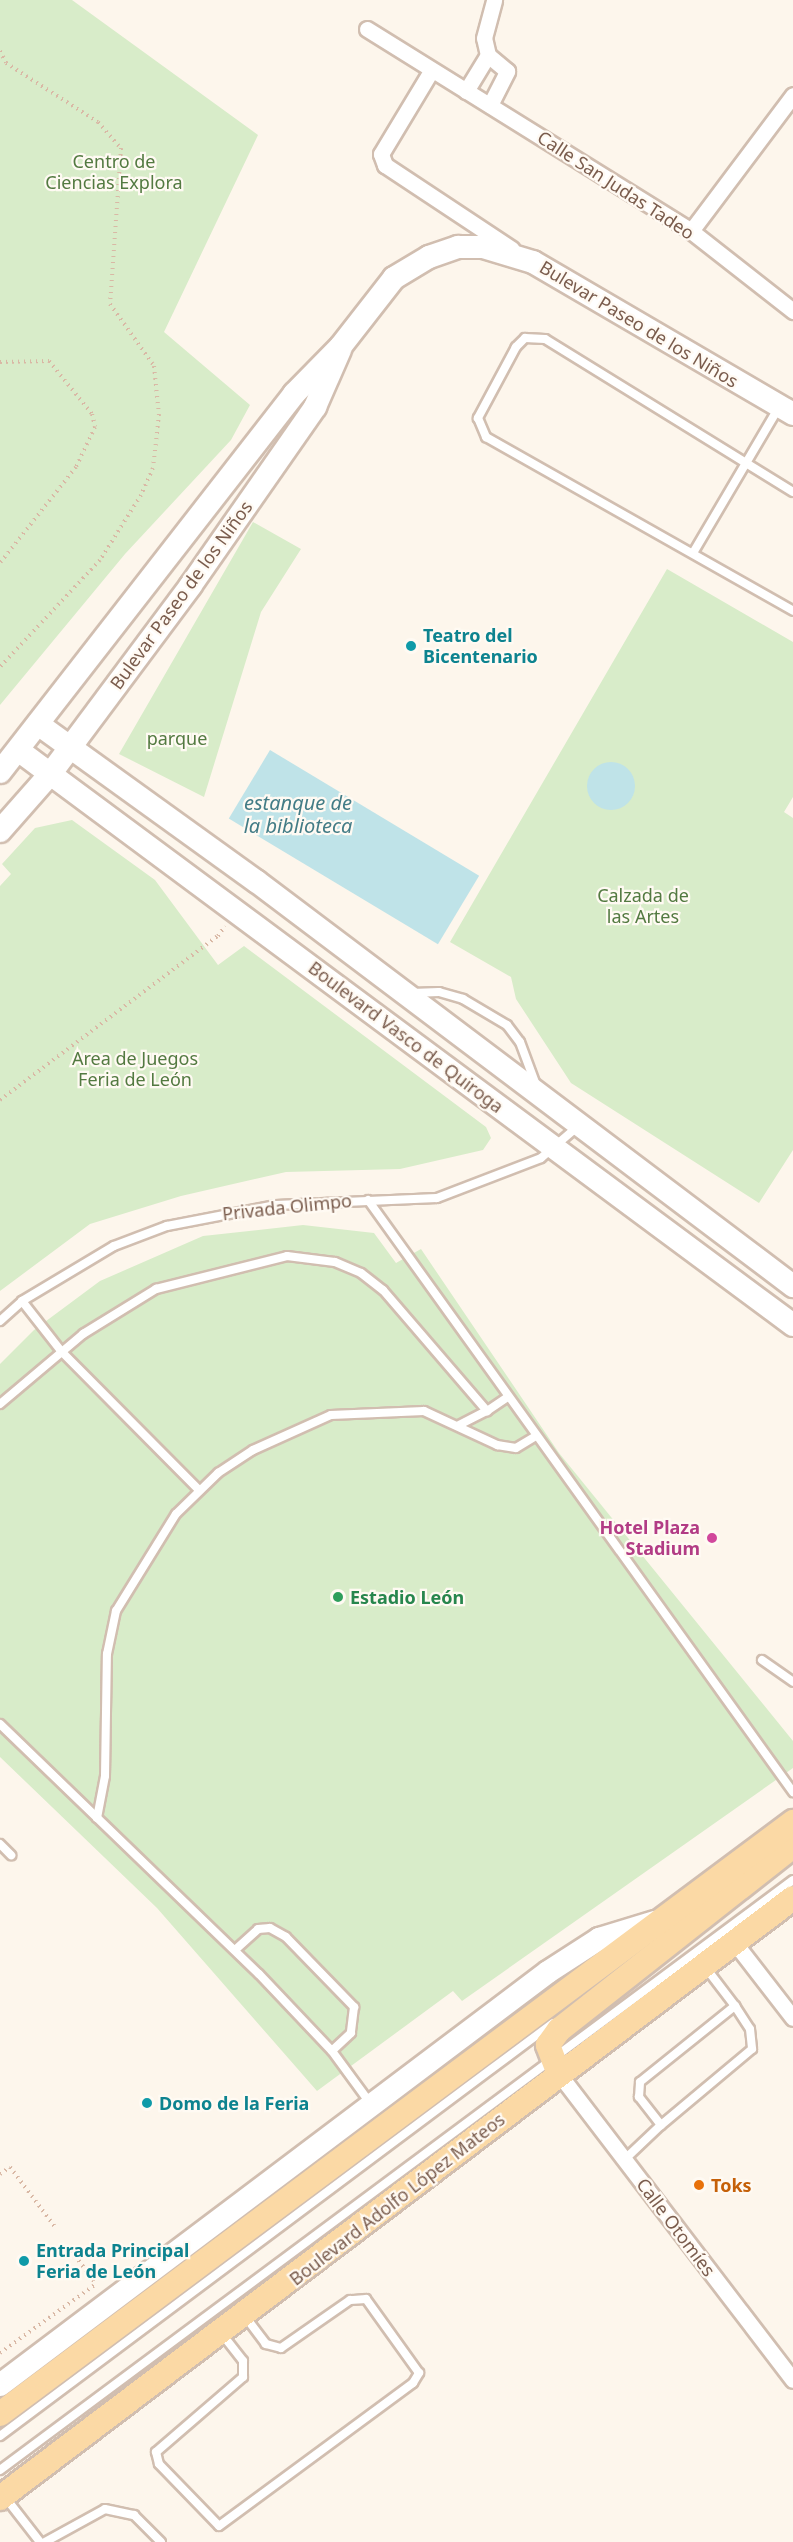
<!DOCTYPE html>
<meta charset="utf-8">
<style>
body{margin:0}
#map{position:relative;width:793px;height:2542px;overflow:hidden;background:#fdf6ec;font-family:"Noto Sans",sans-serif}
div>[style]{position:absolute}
.green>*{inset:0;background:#d8ecc9}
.water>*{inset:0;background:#bfe3e8;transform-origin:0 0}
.round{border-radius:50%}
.path>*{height:4px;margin-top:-2px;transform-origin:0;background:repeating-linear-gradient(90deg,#d9b8a5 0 1.5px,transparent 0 6px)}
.roads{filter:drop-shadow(2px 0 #d1beb0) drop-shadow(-2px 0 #d1beb0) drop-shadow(0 2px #d1beb0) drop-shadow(0 -2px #d1beb0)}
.lane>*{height:8px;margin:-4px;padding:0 4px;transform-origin:4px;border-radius:4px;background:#fff}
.street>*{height:15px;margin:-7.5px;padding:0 7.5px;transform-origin:7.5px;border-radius:7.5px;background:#fff}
.secondary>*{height:22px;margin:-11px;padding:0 11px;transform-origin:11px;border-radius:11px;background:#fff}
.primary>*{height:24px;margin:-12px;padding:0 12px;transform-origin:12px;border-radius:12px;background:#fbd9a5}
.dots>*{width:16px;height:16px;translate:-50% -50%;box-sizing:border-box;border:3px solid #fffaf3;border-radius:50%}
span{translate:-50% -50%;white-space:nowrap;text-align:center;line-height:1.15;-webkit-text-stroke:4.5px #fffaf3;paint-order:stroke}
.park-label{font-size:18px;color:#537a41}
.street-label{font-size:18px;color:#7a5c4d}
.culture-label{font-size:18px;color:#0d838f;font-weight:700}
.left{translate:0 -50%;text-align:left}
.hotel-label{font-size:18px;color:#b23c85;font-weight:700}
.right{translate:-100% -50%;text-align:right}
.leisure-label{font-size:18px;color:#27864d;font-weight:700}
.food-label{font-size:18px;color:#c56008;font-weight:700}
.water-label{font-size:20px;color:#437c86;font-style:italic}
</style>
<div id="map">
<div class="green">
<div style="clip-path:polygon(0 0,72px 0,258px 135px,164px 332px,250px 405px,231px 440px,125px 554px,0 705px)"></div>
<div style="clip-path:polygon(253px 522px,301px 549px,261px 612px,204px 797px,119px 754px)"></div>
<div style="clip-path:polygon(667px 569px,793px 642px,793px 797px,784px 812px,793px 818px,793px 1150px,759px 1203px,571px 1083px,516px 999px,511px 977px,450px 942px)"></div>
<div style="clip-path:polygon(72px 820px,155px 880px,218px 965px,244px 946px,486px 1127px,491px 1138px,483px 1150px,400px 1169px,286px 1172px,181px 1196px,90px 1224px,0 1291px,0 886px,11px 874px,2px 864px,35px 828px)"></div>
<div style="clip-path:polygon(303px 1225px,374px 1233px,396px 1263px,421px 1249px,559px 1453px,793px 1741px,793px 1768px,462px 2001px,453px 1991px,317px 2091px,157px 1908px,0 1757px,0 1364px,34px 1330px,100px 1281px,203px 1236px)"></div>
<div style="clip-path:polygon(460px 2050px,464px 2055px,380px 2120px,0 2397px)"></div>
</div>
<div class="water">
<div style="left:270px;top:750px;width:244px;height:80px;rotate:31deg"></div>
<div class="round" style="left:587px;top:762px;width:48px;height:48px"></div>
</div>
<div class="path">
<div style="left:0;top:51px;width:13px;rotate:63deg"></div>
<div style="left:6px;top:63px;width:109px;rotate:32.7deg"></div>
<div style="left:98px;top:122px;width:35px;rotate:49deg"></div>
<div style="left:121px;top:148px;width:156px;rotate:94deg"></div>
<div style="left:110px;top:304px;width:76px;rotate:54.6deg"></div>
<div style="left:154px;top:366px;width:48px;rotate:84.1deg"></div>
<div style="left:159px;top:414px;width:54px;rotate:96.3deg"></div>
<div style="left:153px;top:468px;width:30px;rotate:114deg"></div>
<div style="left:141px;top:495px;width:77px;rotate:122.2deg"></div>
<div style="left:100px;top:560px;width:146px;rotate:133.1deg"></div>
<div style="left:0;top:362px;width:49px;rotate:-1.2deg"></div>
<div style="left:49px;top:361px;width:68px;rotate:50.9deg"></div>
<div style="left:92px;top:414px;width:13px;rotate:77deg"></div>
<div style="left:95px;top:427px;width:44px;rotate:115.4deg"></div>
<div style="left:76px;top:467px;width:122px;rotate:128.4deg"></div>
<div style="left:0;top:1100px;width:273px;rotate:-37deg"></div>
<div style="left:218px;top:936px;width:12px;rotate:-55deg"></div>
<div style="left:0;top:2174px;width:12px;rotate:-35deg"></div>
<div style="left:10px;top:2167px;width:75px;rotate:53.1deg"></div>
<div style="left:68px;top:2246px;width:47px;rotate:53.6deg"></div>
<div style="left:0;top:2353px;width:118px;rotate:-35.7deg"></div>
</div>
<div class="roads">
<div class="lane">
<div style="left:793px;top:492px;width:291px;rotate:-148.3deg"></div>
<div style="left:545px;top:339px;width:20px;rotate:-177deg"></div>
<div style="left:525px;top:338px;width:13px;rotate:135deg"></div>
<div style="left:516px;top:347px;width:81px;rotate:118.2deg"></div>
<div style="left:478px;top:418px;width:21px;rotate:67deg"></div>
<div style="left:486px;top:437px;width:353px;rotate:29.5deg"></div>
<div style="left:693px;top:553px;width:169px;rotate:-59.5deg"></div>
<div style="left:412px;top:993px;width:27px;rotate:-2deg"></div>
<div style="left:439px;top:992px;width:25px;rotate:16deg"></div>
<div style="left:463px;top:999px;width:51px;rotate:30.6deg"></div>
<div style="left:507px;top:1025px;width:21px;rotate:53deg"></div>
<div style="left:520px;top:1042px;width:46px;rotate:69.6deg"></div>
<div style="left:368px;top:1200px;width:729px;rotate:54.33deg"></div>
<div style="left:22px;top:1301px;width:63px;rotate:52deg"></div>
<div style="left:61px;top:1351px;width:196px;rotate:45.2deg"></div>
<div style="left:0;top:1321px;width:30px;rotate:-42deg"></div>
<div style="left:22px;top:1301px;width:107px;rotate:-30.9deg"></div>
<div style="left:114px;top:1246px;width:57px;rotate:-20.7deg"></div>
<div style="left:167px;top:1226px;width:111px;rotate:-10.9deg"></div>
<div style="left:276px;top:1205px;width:161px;rotate:-2.5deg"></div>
<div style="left:437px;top:1198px;width:111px;rotate:-21deg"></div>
<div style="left:541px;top:1158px;width:48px;rotate:-40.7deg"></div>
<div style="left:0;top:1404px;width:109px;rotate:-40.1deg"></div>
<div style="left:83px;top:1334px;width:86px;rotate:-31.7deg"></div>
<div style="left:156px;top:1289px;width:135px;rotate:-14.1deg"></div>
<div style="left:287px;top:1256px;width:48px;rotate:7.1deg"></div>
<div style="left:335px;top:1262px;width:28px;rotate:23deg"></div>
<div style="left:361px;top:1273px;width:28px;rotate:38deg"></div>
<div style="left:383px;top:1290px;width:160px;rotate:49.3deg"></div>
<div style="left:487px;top:1411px;width:25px;rotate:-34deg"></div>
<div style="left:459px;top:1425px;width:31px;rotate:-27deg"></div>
<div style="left:762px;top:1660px;width:38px;rotate:35deg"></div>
<div style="left:0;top:1724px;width:360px;rotate:44deg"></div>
<div style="left:259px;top:1974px;width:106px;rotate:46.5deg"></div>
<div style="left:332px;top:2051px;width:64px;rotate:53.8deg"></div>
<div style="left:97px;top:1818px;width:43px;rotate:-79.2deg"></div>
<div style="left:105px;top:1776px;width:122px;rotate:-89.1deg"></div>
<div style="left:107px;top:1654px;width:44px;rotate:-78.2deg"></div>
<div style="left:116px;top:1611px;width:114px;rotate:-58.3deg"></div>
<div style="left:176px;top:1514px;width:59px;rotate:-44.3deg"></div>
<div style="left:218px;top:1473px;width:42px;rotate:-33.3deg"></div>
<div style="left:253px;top:1450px;width:85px;rotate:-24.2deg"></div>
<div style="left:331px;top:1415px;width:93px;rotate:-2.5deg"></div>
<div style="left:424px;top:1411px;width:81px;rotate:25deg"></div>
<div style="left:497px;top:1445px;width:19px;rotate:9deg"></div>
<div style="left:516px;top:1448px;width:23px;rotate:-31deg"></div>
<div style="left:0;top:1844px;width:16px;rotate:45deg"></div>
<div style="left:235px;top:1950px;width:31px;rotate:-42deg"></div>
<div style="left:258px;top:1929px;width:12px;rotate:-5deg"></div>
<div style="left:270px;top:1928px;width:18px;rotate:29deg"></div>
<div style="left:286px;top:1937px;width:98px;rotate:45.8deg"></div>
<div style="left:354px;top:2007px;width:26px;rotate:97deg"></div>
<div style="left:351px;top:2033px;width:26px;rotate:137deg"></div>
<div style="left:706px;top:1968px;width:48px;rotate:52.7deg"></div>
<div style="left:735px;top:2006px;width:27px;rotate:57deg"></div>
<div style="left:750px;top:2029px;width:20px;rotate:84deg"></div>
<div style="left:752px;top:2049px;width:119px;rotate:140.1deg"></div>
<div style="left:661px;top:2125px;width:36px;rotate:-128deg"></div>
<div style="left:639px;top:2097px;width:15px;rotate:-86deg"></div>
<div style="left:640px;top:2082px;width:122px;rotate:-38.7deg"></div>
<div style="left:624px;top:2160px;width:51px;rotate:-43.4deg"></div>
<div style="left:222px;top:2334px;width:34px;rotate:52deg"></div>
<div style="left:243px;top:2361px;width:16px;rotate:90deg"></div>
<div style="left:243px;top:2377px;width:115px;rotate:139.2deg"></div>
<div style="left:156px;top:2452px;width:12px;rotate:76deg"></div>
<div style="left:159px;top:2464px;width:86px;rotate:45.9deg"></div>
<div style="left:219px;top:2526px;width:241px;rotate:-36.4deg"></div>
<div style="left:413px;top:2383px;width:12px;rotate:-59deg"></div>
<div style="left:419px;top:2373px;width:91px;rotate:-125.6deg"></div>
<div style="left:366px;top:2299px;width:16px;rotate:176deg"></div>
<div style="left:350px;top:2300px;width:84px;rotate:145.2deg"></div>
<div style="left:281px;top:2348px;width:16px;rotate:-165deg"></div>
<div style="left:266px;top:2344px;width:35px;rotate:-127deg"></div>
<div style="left:0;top:2436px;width:690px;rotate:-36.75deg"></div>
<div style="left:0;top:2470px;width:988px;rotate:-36.65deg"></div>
<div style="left:5px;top:2497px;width:57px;rotate:52.1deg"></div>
<div style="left:45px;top:2542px;width:68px;rotate:-28.8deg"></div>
<div style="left:105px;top:2509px;width:30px;rotate:12deg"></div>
<div style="left:134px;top:2515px;width:38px;rotate:45deg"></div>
</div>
<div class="street">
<div style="left:367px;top:29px;width:382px;rotate:31.9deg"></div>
<div style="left:691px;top:231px;width:130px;rotate:38.1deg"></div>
<div style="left:431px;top:71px;width:97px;rotate:121.1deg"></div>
<div style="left:381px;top:154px;width:12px;rotate:70deg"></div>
<div style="left:385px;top:165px;width:152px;rotate:33.5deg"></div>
<div style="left:466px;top:91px;width:42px;rotate:-58.6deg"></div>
<div style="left:490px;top:105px;width:38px;rotate:-63deg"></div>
<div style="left:507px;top:71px;width:25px;rotate:-140deg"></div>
<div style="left:488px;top:55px;width:17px;rotate:-103deg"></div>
<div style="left:484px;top:38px;width:39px;rotate:-75deg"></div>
<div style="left:691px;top:231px;width:170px;rotate:-53.1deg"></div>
<div style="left:734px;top:1942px;width:96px;rotate:52.2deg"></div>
<div style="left:559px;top:2074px;width:385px;rotate:52.6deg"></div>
</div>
<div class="secondary">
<div style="left:38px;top:724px;width:269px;rotate:35.8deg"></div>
<div style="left:256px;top:881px;width:673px;rotate:37.02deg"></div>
<div style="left:18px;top:750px;width:965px;rotate:36.57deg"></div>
<div style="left:0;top:772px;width:479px;rotate:-52.1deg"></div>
<div style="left:294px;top:394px;width:67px;rotate:-45.6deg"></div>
<div style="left:341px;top:346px;width:86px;rotate:-52.1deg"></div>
<div style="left:394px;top:278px;width:41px;rotate:-31deg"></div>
<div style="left:429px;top:257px;width:31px;rotate:-19deg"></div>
<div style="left:458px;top:247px;width:25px"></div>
<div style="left:483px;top:247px;width:52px;rotate:16.7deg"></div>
<div style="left:533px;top:262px;width:301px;rotate:30.3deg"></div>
<div style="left:0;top:831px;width:77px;rotate:-48.7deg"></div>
<div style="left:51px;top:773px;width:234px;rotate:-53.3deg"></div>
<div style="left:191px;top:585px;width:217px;rotate:-55.1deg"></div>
<div style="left:315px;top:407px;width:62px;rotate:-66.3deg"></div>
<div style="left:0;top:2385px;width:686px;rotate:-37deg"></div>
<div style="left:548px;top:1972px;width:61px;rotate:-32.9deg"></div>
<div style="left:599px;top:1939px;width:59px;rotate:-16.9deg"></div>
</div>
<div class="primary">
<div style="left:559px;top:2074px;width:31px;rotate:-111deg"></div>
<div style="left:548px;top:2045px;width:19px;rotate:-54deg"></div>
<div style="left:559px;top:2030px;width:298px;rotate:-38.2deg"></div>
<div style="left:0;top:2414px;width:990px;rotate:-36.74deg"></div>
<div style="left:0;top:2498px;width:994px;rotate:-37.11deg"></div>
</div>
</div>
<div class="dots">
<div style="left:411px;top:646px;background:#0f9aa8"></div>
<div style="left:712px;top:1538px;background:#d1479c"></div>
<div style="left:338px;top:1597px;background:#2e9e5b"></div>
<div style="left:147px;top:2103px;background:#0f9aa8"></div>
<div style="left:699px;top:2185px;background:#e8710a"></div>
<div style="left:24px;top:2261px;background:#0f9aa8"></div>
</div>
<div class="park-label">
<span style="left:114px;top:172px">Centro de<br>Ciencias Explora</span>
<span style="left:177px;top:738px">parque</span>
<span style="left:643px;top:906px">Calzada de<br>las Artes</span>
<span style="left:135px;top:1069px">Area de Juegos<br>Feria de León</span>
</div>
<div class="street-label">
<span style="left:616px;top:185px;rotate:33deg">Calle San Judas Tadeo</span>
<span style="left:639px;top:324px;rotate:31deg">Bulevar Paseo de los Niños</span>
<span style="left:181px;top:595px;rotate:-54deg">Bulevar Paseo de los Niños</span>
<span style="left:406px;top:1037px;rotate:37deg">Boulevard Vasco de Quiroga</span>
<span style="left:287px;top:1207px;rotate:-6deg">Privada Olimpo</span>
<span style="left:397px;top:2199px;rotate:-38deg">Boulevard Adolfo López Mateos</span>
<span style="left:676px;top:2227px;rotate:53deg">Calle Otomíes</span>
</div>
<div class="culture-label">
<span class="left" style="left:423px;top:646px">Teatro del<br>Bicentenario</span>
<span class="left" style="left:159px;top:2103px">Domo de la Feria</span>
<span class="left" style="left:36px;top:2261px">Entrada Principal<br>Feria de León</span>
</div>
<div class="hotel-label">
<span class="right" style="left:700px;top:1538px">Hotel Plaza<br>Stadium</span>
</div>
<div class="leisure-label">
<span class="left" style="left:350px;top:1597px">Estadio León</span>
</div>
<div class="food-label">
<span class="left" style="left:711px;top:2185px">Toks</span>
</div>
<div class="water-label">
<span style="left:298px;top:814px">estanque de<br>la biblioteca</span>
</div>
</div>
